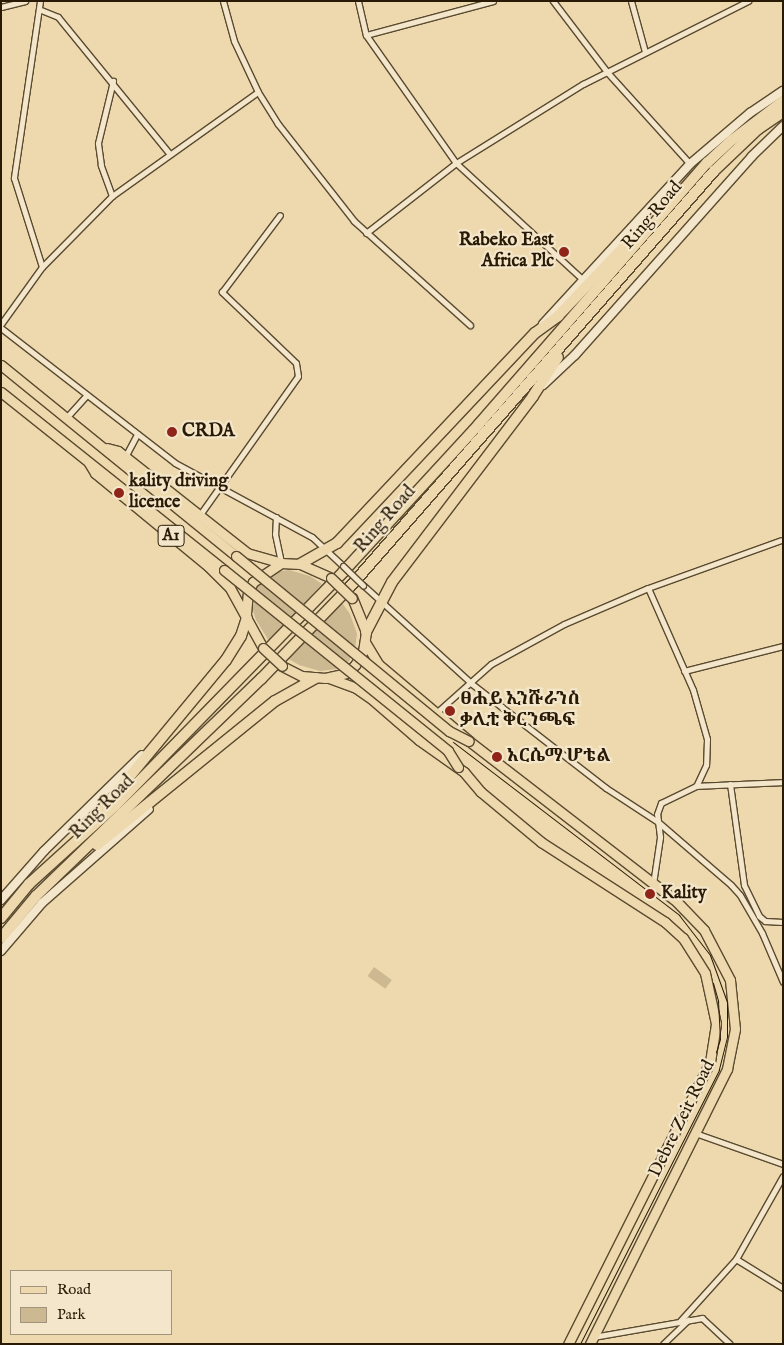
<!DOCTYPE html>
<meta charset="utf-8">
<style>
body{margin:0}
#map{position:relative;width:784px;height:1345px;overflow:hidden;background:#edd9ad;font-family:"IM FELL English","Noto Serif Ethiopic",serif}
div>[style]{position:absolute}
.green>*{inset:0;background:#ccb991;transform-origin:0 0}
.roads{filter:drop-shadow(1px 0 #5a4a30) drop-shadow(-1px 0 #5a4a30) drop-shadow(0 1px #5a4a30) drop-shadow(0 -1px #5a4a30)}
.street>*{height:5px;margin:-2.5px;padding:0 2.5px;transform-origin:2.5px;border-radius:2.5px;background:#f3e6ca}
.secondary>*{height:8px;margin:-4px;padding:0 4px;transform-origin:4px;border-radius:4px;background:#f3e6ca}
.primary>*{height:9px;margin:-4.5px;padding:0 4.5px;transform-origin:4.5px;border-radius:4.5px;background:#edd9ad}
.highway>*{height:10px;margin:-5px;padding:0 5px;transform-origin:5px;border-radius:5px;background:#edd9ad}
.tram>*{height:1px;margin:-0.5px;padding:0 0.5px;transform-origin:0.5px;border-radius:0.5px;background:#291a06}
.bridges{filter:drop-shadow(1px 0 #5a4a30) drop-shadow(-1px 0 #5a4a30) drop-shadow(0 1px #5a4a30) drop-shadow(0 -1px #5a4a30)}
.street-bridge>*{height:5px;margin:-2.5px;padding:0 2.5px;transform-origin:2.5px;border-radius:2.5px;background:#f3e6ca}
.primary-bridge>*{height:9px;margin:-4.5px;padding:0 4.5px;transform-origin:4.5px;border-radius:4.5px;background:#edd9ad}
.dots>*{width:14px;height:14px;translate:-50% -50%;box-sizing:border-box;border:2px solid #f3e6ca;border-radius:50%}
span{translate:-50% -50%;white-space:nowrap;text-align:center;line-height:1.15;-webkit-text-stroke:4.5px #f3e6ca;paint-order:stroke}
.shield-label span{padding:1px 4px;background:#f3e6ca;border:1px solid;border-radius:4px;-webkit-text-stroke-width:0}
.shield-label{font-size:16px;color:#291a06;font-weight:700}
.street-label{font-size:18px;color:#291a06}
.poi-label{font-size:18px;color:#291a06;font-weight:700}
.right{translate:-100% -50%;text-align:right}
.left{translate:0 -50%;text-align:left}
.frame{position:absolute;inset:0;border:2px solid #291a06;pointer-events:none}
.legend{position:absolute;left:10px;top:1270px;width:162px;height:65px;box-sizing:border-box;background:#f3e6ca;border:1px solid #a2947c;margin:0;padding:6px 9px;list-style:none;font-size:15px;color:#291a06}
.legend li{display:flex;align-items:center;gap:10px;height:25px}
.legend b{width:25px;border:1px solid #a2947c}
</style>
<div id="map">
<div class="green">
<div style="clip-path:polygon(289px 570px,310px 576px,322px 584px,269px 641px,256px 620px,252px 607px,254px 591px,260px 580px,272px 572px)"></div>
<div style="clip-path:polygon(340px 600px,350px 614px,357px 634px,355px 649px,349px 661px,337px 669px,320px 671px,299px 665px,287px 658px)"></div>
<div style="left:374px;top:967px;width:22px;height:11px;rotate:36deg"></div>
</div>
<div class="roads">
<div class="street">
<div style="left:40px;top:1px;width:179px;rotate:98.4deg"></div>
<div style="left:14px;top:178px;width:93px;rotate:72.5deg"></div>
<div style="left:223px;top:1px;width:41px;rotate:74.6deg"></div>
<div style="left:234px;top:41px;width:56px;rotate:64.8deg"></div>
<div style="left:258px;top:92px;width:38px;rotate:58deg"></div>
<div style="left:278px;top:124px;width:123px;rotate:51.9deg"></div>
<div style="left:354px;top:221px;width:156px;rotate:41.9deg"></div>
<div style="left:358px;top:1px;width:35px;rotate:77deg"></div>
<div style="left:493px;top:1px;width:131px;rotate:165deg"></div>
<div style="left:366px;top:35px;width:156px;rotate:54.9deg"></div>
<div style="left:456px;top:163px;width:171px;rotate:42.6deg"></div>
<div style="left:553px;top:1px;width:89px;rotate:52.7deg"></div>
<div style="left:607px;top:72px;width:124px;rotate:47.9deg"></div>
<div style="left:631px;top:1px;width:53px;rotate:74.6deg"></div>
<div style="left:1px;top:7px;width:25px;rotate:-14deg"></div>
<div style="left:41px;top:10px;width:18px;rotate:22deg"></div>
<div style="left:58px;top:17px;width:176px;rotate:50.8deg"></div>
<div style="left:112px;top:196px;width:33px;rotate:-110deg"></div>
<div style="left:101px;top:165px;width:22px;rotate:-98deg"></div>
<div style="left:98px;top:143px;width:64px;rotate:-76.4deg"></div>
<div style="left:366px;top:233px;width:114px;rotate:-37.9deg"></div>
<div style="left:456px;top:163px;width:150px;rotate:-31.9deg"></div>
<div style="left:583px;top:84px;width:185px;rotate:-26.7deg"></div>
<div style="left:1px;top:324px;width:70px;rotate:-54.3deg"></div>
<div style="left:42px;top:267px;width:100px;rotate:-45.4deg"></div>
<div style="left:112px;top:196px;width:179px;rotate:-35.5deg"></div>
<div style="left:1px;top:328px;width:220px;rotate:37.8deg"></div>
<div style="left:175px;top:463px;width:156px;rotate:28.4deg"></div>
<div style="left:312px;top:537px;width:42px;rotate:43.1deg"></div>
<div style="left:66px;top:418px;width:31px;rotate:-48deg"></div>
<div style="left:125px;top:457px;width:26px;rotate:-62deg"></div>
<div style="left:199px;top:516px;width:171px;rotate:-54.7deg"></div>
<div style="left:298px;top:376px;width:13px;rotate:-99deg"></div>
<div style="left:296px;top:363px;width:103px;rotate:-136.2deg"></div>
<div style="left:222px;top:292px;width:96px;rotate:-53deg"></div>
<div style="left:276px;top:517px;width:17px;rotate:93deg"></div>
<div style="left:275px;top:534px;width:30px;rotate:78deg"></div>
<div style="left:363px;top:585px;width:147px;rotate:42.2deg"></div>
<div style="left:472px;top:684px;width:170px;rotate:37.8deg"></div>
<div style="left:606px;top:788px;width:62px;rotate:33.2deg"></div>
<div style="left:658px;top:822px;width:96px;rotate:40.8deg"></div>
<div style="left:731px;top:885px;width:13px;rotate:48deg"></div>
<div style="left:740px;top:895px;width:44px;rotate:59.9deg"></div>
<div style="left:762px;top:933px;width:53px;rotate:66.8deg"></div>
<div style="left:648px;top:588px;width:111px;rotate:66.2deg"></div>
<div style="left:693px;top:690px;width:51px;rotate:74.1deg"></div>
<div style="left:707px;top:739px;width:26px;rotate:92deg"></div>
<div style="left:706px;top:765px;width:23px;rotate:115deg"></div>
<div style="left:684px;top:671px;width:102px;rotate:-14.2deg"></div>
<div style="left:437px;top:712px;width:72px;rotate:-41.6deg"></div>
<div style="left:491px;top:664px;width:83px;rotate:-28.7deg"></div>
<div style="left:564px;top:624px;width:91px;rotate:-23.2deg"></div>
<div style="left:648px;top:588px;width:141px;rotate:-19.8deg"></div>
<div style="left:730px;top:784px;width:102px;rotate:82.1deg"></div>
<div style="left:744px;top:885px;width:34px;rotate:64deg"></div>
<div style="left:759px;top:916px;width:8px;rotate:40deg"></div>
<div style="left:765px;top:921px;width:18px;rotate:3deg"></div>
<div style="left:653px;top:884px;width:48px;rotate:-81.5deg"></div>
<div style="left:660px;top:837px;width:23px;rotate:-97deg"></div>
<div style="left:657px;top:814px;width:12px;rotate:-70deg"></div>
<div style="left:661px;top:803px;width:39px;rotate:-26deg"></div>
<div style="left:696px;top:786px;width:87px;rotate:-2.6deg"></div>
<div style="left:695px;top:1133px;width:93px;rotate:19.4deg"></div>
<div style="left:736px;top:1259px;width:55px;rotate:31.7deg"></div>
<div style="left:680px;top:1321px;width:84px;rotate:-47.9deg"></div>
<div style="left:736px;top:1259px;width:95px;rotate:-60.5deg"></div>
<div style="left:593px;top:1337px;width:111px;rotate:-9.9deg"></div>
<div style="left:702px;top:1318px;width:38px;rotate:43deg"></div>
<div style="left:663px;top:1344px;width:35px;rotate:-44deg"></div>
</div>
<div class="secondary">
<div style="left:543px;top:324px;width:217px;rotate:-47.4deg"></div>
<div style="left:690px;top:164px;width:79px;rotate:-40.4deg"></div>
<div style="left:750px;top:113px;width:40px;rotate:-34deg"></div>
<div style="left:543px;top:385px;width:44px;rotate:-43.2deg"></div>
<div style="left:575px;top:355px;width:266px;rotate:-48.3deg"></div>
<div style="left:752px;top:156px;width:43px;rotate:-44.1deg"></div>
<div style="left:1px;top:900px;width:65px;rotate:-48.7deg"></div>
<div style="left:44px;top:851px;width:137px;rotate:-44.4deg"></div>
<div style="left:1px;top:951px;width:63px;rotate:-49.5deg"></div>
<div style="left:42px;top:903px;width:142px;rotate:-41.3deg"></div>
</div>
<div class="primary">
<div style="left:1px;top:365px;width:303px;rotate:39.1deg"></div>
<div style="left:1px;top:392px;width:285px;rotate:38.6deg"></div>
<div style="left:107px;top:448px;width:11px;rotate:15deg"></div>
<div style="left:118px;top:451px;width:164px;rotate:38.3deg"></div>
<div style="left:247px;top:553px;width:35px;rotate:16deg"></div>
<div style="left:281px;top:563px;width:19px;rotate:3deg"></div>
<div style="left:300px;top:564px;width:34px;rotate:24deg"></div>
<div style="left:89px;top:463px;width:12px;rotate:59deg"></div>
<div style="left:95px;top:473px;width:146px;rotate:39.5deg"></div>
<div style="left:208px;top:566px;width:31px;rotate:45deg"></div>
<div style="left:230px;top:588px;width:68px;rotate:61.2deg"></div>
<div style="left:246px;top:614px;width:21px;rotate:-85deg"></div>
<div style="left:248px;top:593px;width:12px;rotate:-66deg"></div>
<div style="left:253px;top:582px;width:34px;rotate:-34deg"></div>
<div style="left:365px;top:642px;width:26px;rotate:59deg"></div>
<div style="left:378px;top:664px;width:119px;rotate:40.2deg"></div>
<div style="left:469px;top:741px;width:263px;rotate:37.7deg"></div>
<div style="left:677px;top:902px;width:39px;rotate:46deg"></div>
<div style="left:704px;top:930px;width:56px;rotate:62.5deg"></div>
<div style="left:730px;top:980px;width:49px;rotate:84.2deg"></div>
<div style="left:735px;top:1029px;width:41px;rotate:101.3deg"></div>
<div style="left:727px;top:1069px;width:307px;rotate:116.5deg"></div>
<div style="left:282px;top:666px;width:22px;rotate:27deg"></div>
<div style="left:302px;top:676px;width:23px;rotate:5deg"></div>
<div style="left:325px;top:678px;width:22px;rotate:-13deg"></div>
<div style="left:346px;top:673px;width:12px;rotate:-42deg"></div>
<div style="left:355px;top:665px;width:16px;rotate:-60deg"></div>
<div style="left:363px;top:651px;width:19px;rotate:-81deg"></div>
<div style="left:366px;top:632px;width:37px;rotate:-112deg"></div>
<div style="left:329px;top:678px;width:29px;rotate:20deg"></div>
<div style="left:356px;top:688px;width:21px;rotate:35deg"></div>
<div style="left:373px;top:700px;width:61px;rotate:41deg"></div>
<div style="left:419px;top:740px;width:55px;rotate:35.4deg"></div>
<div style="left:464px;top:772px;width:26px;rotate:50deg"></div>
<div style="left:481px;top:792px;width:78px;rotate:39.8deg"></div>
<div style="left:541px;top:842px;width:148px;rotate:32.8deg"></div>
<div style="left:665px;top:922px;width:24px;rotate:42deg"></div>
<div style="left:683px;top:938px;width:41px;rotate:57.8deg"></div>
<div style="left:705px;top:973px;width:52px;rotate:77.8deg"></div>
<div style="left:716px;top:1024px;width:38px;rotate:99deg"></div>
<div style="left:710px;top:1062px;width:316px;rotate:116.7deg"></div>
</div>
<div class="highway">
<div style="left:300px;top:564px;width:43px;rotate:-29.6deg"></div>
<div style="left:337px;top:543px;width:289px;rotate:-46.7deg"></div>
<div style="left:535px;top:333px;width:29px;rotate:-36deg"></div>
<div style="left:558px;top:316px;width:113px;rotate:-46.4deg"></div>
<div style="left:366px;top:632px;width:56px;rotate:-62.5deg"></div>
<div style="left:392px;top:582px;width:233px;rotate:-52.8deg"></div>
<div style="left:533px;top:396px;width:46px;rotate:-57.3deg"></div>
<div style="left:101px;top:811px;width:196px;rotate:-50.4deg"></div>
<div style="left:226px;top:660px;width:28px;rotate:-58deg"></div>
<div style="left:241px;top:636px;width:19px;rotate:-72deg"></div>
<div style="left:97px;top:845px;width:229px;rotate:-39deg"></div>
<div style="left:275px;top:701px;width:47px;rotate:-29.3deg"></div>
<div style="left:1px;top:918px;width:44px;rotate:-50.5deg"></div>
<div style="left:29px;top:884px;width:116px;rotate:-42.2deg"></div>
<div style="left:115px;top:806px;width:328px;rotate:-45.7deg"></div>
<div style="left:344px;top:571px;width:200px;rotate:-47.4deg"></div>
<div style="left:479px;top:424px;width:347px;rotate:-48.9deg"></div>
<div style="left:707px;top:163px;width:34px;rotate:-43deg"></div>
<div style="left:732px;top:140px;width:64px;rotate:-37.4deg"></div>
<div style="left:1px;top:938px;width:55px;rotate:-50.2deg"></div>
<div style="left:36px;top:896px;width:313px;rotate:-44deg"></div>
<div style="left:261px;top:679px;width:127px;rotate:-46deg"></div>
<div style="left:349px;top:588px;width:554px;rotate:-48.8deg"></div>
<div style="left:714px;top:171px;width:61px;rotate:-43.7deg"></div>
<div style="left:758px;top:129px;width:30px;rotate:-34deg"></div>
</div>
</div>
<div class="tram">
<div style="left:453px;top:742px;width:285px;rotate:37.4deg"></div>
<div style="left:679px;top:915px;width:51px;rotate:52.2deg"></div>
<div style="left:710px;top:955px;width:50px;rotate:70.1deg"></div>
<div style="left:727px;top:1002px;width:35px;rotate:90deg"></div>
<div style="left:727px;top:1037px;width:34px;rotate:104deg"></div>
<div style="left:719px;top:1070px;width:307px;rotate:116.9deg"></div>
<div style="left:713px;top:983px;width:19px;rotate:74deg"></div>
<div style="left:718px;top:1001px;width:38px;rotate:87deg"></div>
<div style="left:720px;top:1039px;width:14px;rotate:107deg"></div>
</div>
<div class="bridges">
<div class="street-bridge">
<div style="left:343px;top:566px;width:28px;rotate:44deg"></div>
</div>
<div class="primary-bridge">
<div style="left:236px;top:556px;width:276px;rotate:39.4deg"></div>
<div style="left:449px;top:731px;width:22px;rotate:27deg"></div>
<div style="left:224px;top:570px;width:288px;rotate:38.9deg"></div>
<div style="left:448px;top:751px;width:19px;rotate:58deg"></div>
<div style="left:331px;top:578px;width:29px;rotate:44deg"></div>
<div style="left:263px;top:648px;width:26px;rotate:43deg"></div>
</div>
</div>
<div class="dots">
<div style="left:564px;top:252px;background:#8f2418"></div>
<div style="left:172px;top:432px;background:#8f2418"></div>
<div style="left:119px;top:493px;background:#8f2418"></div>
<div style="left:450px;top:711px;background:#8f2418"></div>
<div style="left:497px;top:757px;background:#8f2418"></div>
<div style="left:650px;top:894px;background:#8f2418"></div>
</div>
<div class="shield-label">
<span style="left:171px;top:536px">A1</span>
</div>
<div class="street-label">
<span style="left:653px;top:216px;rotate:-50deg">Ring Road</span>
<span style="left:386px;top:520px;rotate:-49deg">Ring Road</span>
<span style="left:103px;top:808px;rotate:-45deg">Ring Road</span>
<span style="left:683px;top:1119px;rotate:-64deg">Debre Zeit Road</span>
</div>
<div class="poi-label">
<span class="right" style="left:554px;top:252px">Rabeko East<br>Africa Plc</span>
<span class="left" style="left:182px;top:432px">CRDA</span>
<span class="left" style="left:129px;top:493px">kality driving<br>licence</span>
<span class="left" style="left:460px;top:711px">ፀሐይ ኢንሹራንስ<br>ቃሊቲ ቅርንጫፍ</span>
<span class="left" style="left:507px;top:757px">አርሴማ ሆቴል</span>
<span class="left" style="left:661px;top:894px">Kality</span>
</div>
<div class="frame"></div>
<ul class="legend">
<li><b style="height:6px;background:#edd9ad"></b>Road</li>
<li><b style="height:14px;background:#ccb991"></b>Park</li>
</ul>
</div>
